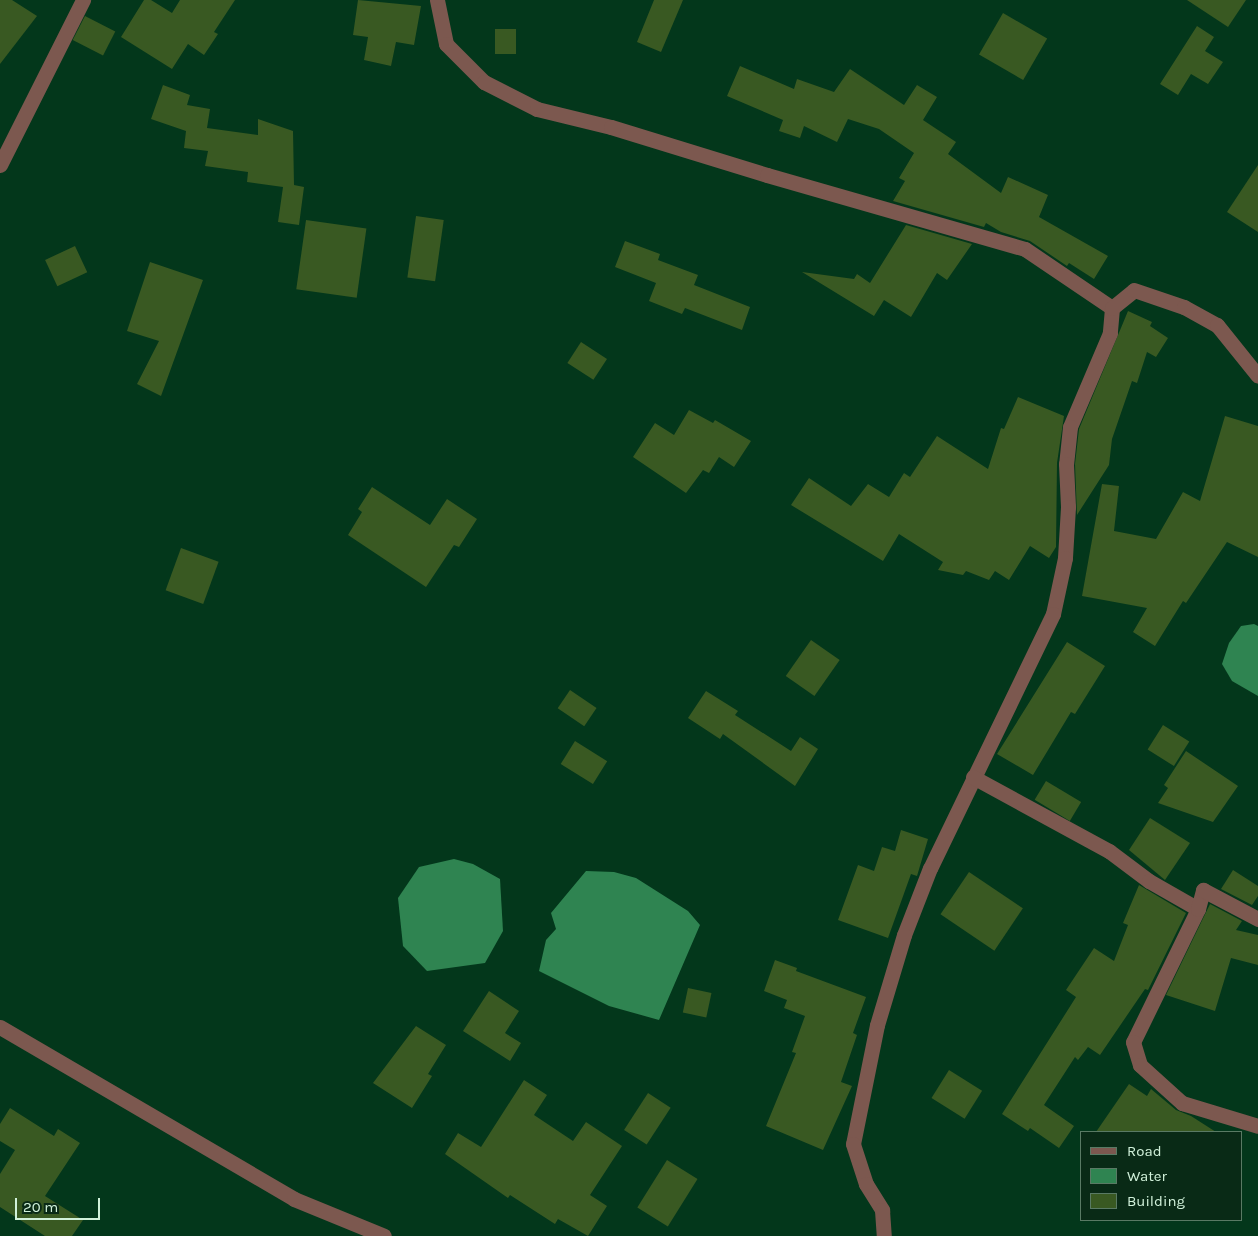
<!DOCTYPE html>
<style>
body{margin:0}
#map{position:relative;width:1258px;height:1236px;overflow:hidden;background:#03371b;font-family:Karla,sans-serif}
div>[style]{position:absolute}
.water>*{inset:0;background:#2f8451}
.building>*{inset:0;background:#395922;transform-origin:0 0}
.minor>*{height:15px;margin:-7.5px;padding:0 7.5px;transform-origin:7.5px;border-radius:7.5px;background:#7c584f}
span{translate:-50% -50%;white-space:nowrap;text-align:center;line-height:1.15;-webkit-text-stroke:4px #092a16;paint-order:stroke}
.legend{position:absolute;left:1080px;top:1131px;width:162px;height:90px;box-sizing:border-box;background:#092a16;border:1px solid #597a64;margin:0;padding:6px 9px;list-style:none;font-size:15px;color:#d1f1da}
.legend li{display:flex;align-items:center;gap:10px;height:25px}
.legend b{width:25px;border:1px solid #597a64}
.scale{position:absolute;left:15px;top:1198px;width:85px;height:22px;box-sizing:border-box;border:2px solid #d1f1da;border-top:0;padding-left:6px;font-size:15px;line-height:18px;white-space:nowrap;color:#d1f1da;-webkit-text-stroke:4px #092a16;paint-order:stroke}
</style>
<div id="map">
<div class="water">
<div style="clip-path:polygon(1254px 624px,1258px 626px,1258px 696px,1232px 681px,1222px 664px,1229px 643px,1241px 626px)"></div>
<div style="clip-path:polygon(454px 859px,473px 864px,500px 879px,503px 931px,485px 963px,427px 971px,403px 946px,398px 898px,419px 867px)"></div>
<div style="clip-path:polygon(586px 871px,614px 872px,636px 878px,688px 911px,700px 925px,659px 1020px,609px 1006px,539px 971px,546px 940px,556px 929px,551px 913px)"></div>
</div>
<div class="building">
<div style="clip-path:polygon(0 0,12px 0,37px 16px,0 64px)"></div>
<div style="clip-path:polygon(144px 0,151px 0,172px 13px,180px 0,235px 0,214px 32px,218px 34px,204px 55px,188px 44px,172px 69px,121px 37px)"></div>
<div style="clip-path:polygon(358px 0,421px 6px,414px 45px,396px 42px,391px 66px,364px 60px,368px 37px,353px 35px)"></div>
<div style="clip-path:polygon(654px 0,683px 0,661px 52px,637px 42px)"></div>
<div style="clip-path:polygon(1187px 0,1246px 0,1228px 27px)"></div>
<div style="left:1003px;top:13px;width:51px;height:48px;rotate:30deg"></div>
<div style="left:85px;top:16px;width:34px;height:27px;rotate:27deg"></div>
<div style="clip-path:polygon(1197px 26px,1214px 37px,1205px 51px,1223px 62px,1208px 84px,1191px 74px,1178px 95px,1160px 84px)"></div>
<div style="left:495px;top:29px;width:21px;height:25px"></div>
<div style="clip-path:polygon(740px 66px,794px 89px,797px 79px,834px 92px,850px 69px,904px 105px,917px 85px,937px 97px,923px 120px,956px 142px,948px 154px,1001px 193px,1008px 177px,1048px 195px,1039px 217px,1108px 256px,1094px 279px,1069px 263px,1067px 266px,1030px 241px,1001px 232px,986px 223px,984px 227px,893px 201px,905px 181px,899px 178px,914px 153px,879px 129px,848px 119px,837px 142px,804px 126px,800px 138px,779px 131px,783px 120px,727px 96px)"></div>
<div style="clip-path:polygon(163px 85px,190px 95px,187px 105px,210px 109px,207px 128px,258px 135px,258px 119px,293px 131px,294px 185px,304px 187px,299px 225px,278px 222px,283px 187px,247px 182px,248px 172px,205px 166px,208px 151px,184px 148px,186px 131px,151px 119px)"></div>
<div style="clip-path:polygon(1258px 165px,1258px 232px,1227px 212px)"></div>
<div style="left:416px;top:216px;width:28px;height:62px;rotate:8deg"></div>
<div style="left:306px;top:220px;width:61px;height:70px;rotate:8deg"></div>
<div style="clip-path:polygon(906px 225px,972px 244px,947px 280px,937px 273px,911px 317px,884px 300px,874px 316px,802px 272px,854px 279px,857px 274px,870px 283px)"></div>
<div style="clip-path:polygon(625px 241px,660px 254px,658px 260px,698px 275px,694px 285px,750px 307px,742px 330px,685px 308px,682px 314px,649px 301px,656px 283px,615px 267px)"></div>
<div style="left:75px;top:246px;width:29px;height:33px;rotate:65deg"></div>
<div style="clip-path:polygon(150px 262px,203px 280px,161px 396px,137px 384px,159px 341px,127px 331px)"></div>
<div style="clip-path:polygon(1128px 311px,1152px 322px,1150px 326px,1168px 338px,1156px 357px,1147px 352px,1137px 383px,1132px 381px,1112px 439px,1109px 465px,1077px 515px,1075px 464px,1079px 429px)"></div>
<div style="left:581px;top:342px;width:31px;height:25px;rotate:33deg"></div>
<div style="clip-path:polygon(1018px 397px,1064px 416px,1057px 463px,1056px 547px,1049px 558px,1030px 546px,1009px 580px,995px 571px,989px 580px,966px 571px,963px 575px,938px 570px,943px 562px,899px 534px,883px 561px,791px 505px,809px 478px,851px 506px,868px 484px,889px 497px,904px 473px,910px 477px,937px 436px,988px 469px,1001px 428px,1004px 429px)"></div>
<div style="clip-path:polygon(689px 410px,713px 423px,715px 420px,751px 441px,734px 467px,719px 457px,709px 473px,703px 470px,686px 493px,633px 457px,655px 423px,674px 435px)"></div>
<div style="clip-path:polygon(1225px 416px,1258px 426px,1258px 557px,1227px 542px,1186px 603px,1183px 601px,1155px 646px,1133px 632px,1147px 608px,1082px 596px,1102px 484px,1119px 486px,1114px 531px,1156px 539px,1183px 492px,1200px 501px)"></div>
<div style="clip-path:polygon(372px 487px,430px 525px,447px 499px,477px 519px,459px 547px,454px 545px,426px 587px,348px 535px,362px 512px,358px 509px)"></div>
<div style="left:181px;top:548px;width:40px;height:45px;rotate:20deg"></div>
<div style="left:811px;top:640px;width:35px;height:44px;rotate:35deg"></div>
<div style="clip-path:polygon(1067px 642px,1105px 666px,1075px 714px,1071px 712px,1033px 775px,997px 754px)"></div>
<div style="left:570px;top:690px;width:32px;height:22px;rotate:34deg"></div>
<div style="clip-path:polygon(706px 691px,738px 711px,735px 715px,791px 751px,800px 737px,818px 749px,795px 786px,723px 734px,720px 739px,688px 718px)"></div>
<div style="left:1163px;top:725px;width:31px;height:29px;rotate:32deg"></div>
<div style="left:575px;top:741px;width:38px;height:27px;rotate:32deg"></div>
<div style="clip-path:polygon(1186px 751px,1238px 786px,1213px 822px,1158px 803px,1168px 788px,1164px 785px)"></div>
<div style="left:1046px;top:781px;width:41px;height:22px;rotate:31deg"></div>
<div style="clip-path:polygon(1150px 818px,1190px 843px,1165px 880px,1129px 850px)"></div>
<div style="clip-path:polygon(901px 830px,928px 839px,917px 876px,911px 874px,888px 938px,838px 920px,858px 865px,874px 871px,882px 847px,895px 851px)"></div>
<div style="clip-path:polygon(1233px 870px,1258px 886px,1258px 896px,1252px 905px,1221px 889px)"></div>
<div style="left:969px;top:872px;width:65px;height:51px;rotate:34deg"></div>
<div style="clip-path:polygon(1139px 885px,1186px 913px,1148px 990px,1145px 989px,1100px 1055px,1088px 1047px,1078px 1060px,1075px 1057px,1044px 1105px,1074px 1126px,1059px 1148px,1030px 1128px,1028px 1131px,1002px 1114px,1076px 997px,1066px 990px,1094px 948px,1114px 961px,1128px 925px,1123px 923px)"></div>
<div style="clip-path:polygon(1210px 904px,1242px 921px,1236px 930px,1258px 935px,1258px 965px,1231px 958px,1215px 1011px,1166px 995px)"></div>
<div style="clip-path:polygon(775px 960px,797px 968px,796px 971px,866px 997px,853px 1033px,857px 1035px,841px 1082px,852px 1086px,823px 1150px,766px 1126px,796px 1053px,792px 1052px,805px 1016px,784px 1008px,787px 1000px,764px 991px)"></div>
<div style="left:688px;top:988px;width:24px;height:25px;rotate:12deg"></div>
<div style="clip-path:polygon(489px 991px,519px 1011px,505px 1033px,521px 1043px,510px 1061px,463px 1031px)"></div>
<div style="clip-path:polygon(416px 1026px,446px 1045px,428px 1074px,432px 1076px,412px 1108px,373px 1083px)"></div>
<div style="left:949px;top:1070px;width:39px;height:33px;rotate:32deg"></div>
<div style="clip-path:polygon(524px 1080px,547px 1095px,534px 1115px,573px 1141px,586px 1122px,622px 1146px,590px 1195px,607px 1206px,588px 1236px,558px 1219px,555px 1224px,510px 1195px,508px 1198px,445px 1154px,458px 1133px,481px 1147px)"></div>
<div style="clip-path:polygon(1129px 1084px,1147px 1096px,1151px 1089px,1176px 1110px,1191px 1116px,1216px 1132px,1096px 1132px)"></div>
<div style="left:648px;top:1093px;width:27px;height:44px;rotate:33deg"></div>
<div style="clip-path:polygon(10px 1108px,54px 1136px,58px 1129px,80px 1143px,45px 1196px,83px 1220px,72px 1236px,45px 1236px,0 1207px,0 1174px,15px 1150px,0 1141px,0 1124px)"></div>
<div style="left:667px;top:1160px;width:36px;height:56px;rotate:32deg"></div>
</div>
<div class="minor">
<div style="left:437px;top:0;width:45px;rotate:78.4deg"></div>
<div style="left:446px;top:44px;width:54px;rotate:45deg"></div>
<div style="left:484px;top:82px;width:59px;rotate:27deg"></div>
<div style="left:537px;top:109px;width:76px;rotate:13.7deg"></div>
<div style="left:611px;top:127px;width:163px;rotate:17.1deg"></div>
<div style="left:767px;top:175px;width:268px;rotate:16deg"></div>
<div style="left:1025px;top:249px;width:105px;rotate:34.1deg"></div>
<div style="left:1112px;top:308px;width:25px;rotate:95deg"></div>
<div style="left:1110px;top:333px;width:102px;rotate:113.1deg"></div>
<div style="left:1070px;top:427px;width:37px;rotate:96deg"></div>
<div style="left:1066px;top:464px;width:43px;rotate:87.3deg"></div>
<div style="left:1068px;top:507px;width:51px;rotate:93.4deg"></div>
<div style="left:1065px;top:558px;width:57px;rotate:102.1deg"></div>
<div style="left:1053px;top:614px;width:282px;rotate:115.8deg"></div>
<div style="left:930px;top:868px;width:72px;rotate:111.2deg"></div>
<div style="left:904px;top:935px;width:94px;rotate:106.7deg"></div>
<div style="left:877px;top:1025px;width:121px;rotate:101.4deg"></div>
<div style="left:853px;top:1144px;width:42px;rotate:72deg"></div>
<div style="left:866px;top:1184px;width:31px;rotate:58deg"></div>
<div style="left:882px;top:1210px;width:26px;rotate:86deg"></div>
<div style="left:0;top:165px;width:185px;rotate:-63.3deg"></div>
<div style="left:1112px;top:308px;width:28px;rotate:-39deg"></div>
<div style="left:1134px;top:290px;width:53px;rotate:18.8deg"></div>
<div style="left:1184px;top:307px;width:38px;rotate:29deg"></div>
<div style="left:1217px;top:325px;width:65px;rotate:51.2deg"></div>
<div style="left:973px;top:777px;width:155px;rotate:28.6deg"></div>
<div style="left:1109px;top:851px;width:50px;rotate:36.9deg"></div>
<div style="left:1149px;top:881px;width:56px;rotate:29.7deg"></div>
<div style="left:1198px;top:909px;width:148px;rotate:116deg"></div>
<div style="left:1133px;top:1042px;width:24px;rotate:73deg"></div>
<div style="left:1140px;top:1065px;width:57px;rotate:42.1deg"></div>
<div style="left:1182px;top:1103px;width:79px;rotate:16.8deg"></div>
<div style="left:1198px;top:909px;width:20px;rotate:-75deg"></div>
<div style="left:1203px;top:890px;width:62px;rotate:27.8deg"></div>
<div style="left:0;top:1027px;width:341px;rotate:30.3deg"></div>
<div style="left:294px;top:1199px;width:97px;rotate:22.3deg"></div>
</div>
<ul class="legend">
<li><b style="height:6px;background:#7c584f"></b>Road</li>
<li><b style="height:14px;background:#2f8451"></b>Water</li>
<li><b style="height:14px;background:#395922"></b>Building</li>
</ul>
<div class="scale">20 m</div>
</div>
